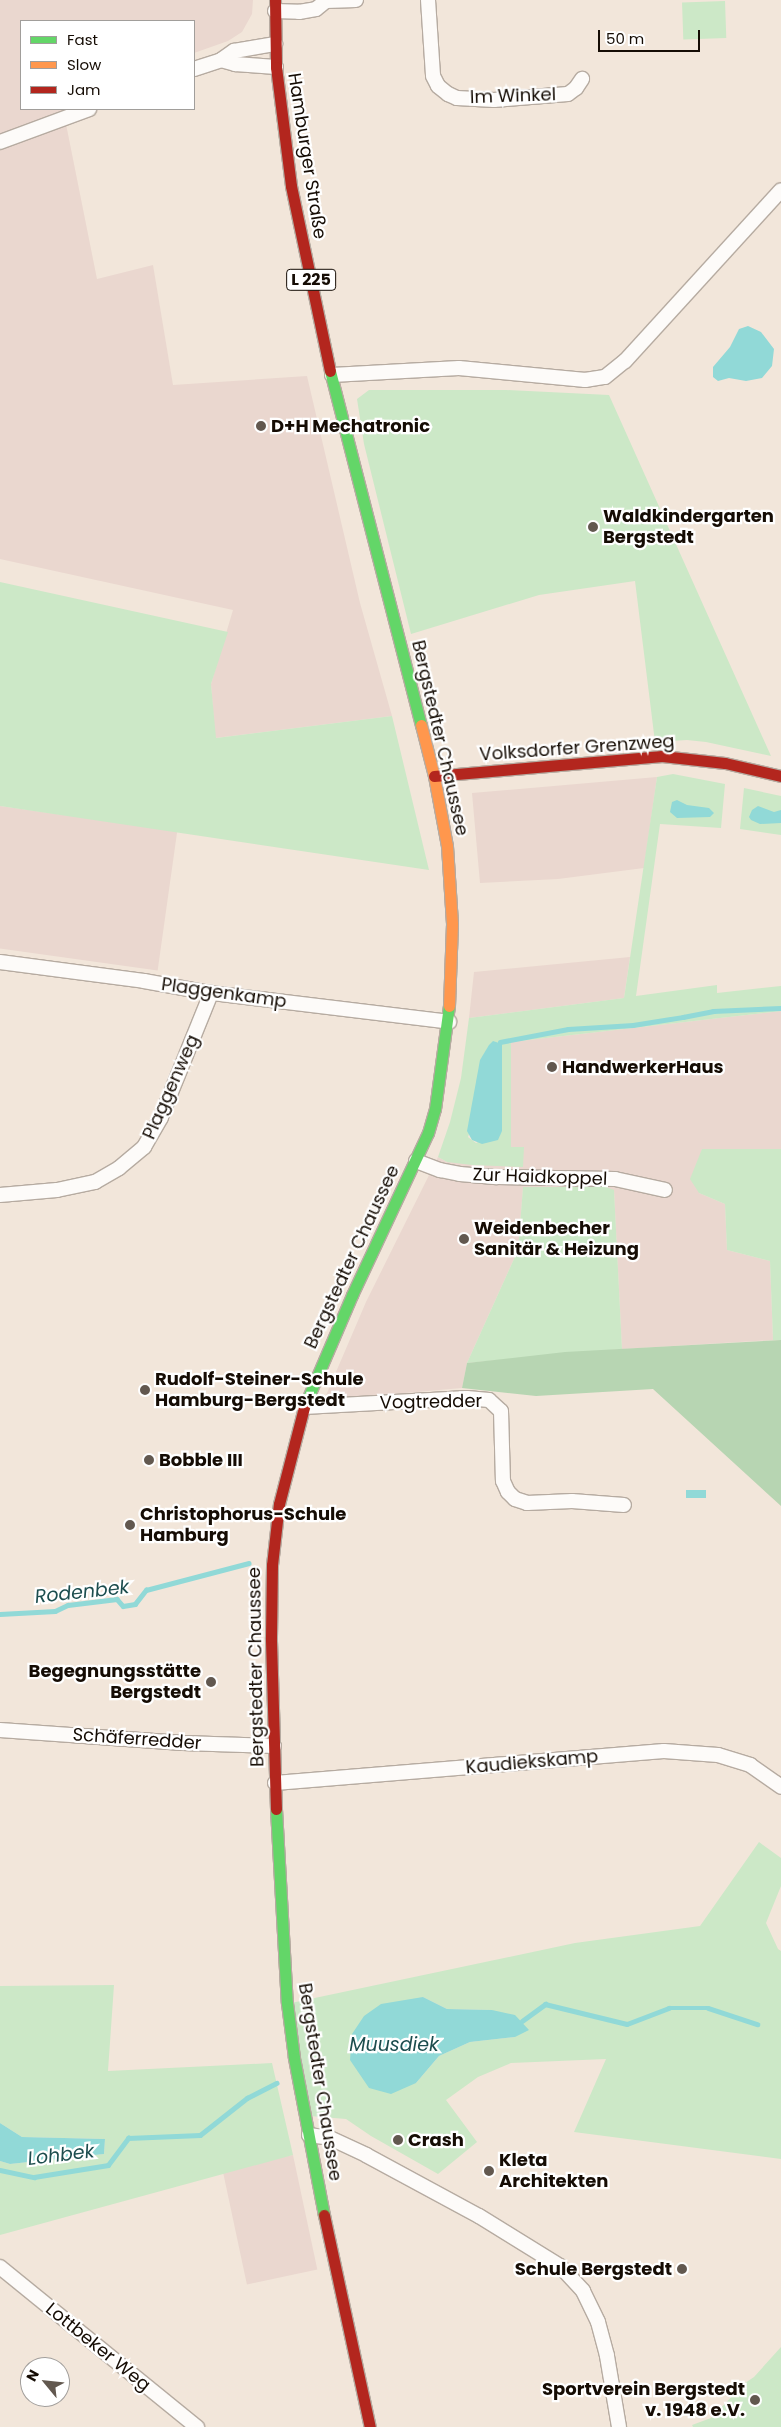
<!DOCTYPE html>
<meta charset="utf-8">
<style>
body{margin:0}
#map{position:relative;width:781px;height:2427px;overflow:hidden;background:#f2e6da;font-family:Poppins,sans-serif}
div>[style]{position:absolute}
.commercial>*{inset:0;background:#ead7cf;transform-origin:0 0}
.green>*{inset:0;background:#cce8c7;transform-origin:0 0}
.forest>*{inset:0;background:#b7d5b2}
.water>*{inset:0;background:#91d9d7;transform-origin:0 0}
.stream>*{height:4.5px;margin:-2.25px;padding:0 2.25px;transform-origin:2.25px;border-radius:2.25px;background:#91d9d7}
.roads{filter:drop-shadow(1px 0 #b6aba1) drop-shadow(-1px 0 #b6aba1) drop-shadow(0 1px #b6aba1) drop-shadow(0 -1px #b6aba1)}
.street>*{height:14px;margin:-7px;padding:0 7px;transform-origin:7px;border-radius:7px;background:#fdfbf9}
.fast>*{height:11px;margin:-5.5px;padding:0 5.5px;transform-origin:5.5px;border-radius:5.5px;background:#63d668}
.slow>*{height:11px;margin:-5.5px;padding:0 5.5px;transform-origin:5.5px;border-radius:5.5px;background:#ff974d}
.jam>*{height:11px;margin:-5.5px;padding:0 5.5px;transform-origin:5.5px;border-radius:5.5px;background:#b3261e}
.dots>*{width:14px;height:14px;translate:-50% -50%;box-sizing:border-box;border:2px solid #fff;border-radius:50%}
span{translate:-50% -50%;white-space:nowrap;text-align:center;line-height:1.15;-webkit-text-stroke:4.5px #fff;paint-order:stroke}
.shield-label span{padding:1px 4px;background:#fff;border:1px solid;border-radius:4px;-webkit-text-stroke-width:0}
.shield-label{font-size:16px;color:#150c04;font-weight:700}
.street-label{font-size:18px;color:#150c04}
.poi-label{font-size:18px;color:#150c04;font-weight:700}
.left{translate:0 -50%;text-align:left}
.right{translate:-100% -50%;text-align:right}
.water-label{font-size:19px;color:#1c4d4e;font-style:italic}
.legend{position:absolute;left:20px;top:20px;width:175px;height:90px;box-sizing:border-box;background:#fff;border:1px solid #a19e9b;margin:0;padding:6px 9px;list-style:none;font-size:15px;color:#150c04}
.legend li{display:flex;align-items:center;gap:10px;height:25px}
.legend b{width:25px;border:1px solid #a19e9b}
.north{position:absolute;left:20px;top:2357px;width:50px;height:50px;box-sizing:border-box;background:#fff;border:1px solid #a19e9b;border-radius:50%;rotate:298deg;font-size:14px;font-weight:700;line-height:20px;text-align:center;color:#150c04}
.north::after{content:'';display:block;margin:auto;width:18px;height:22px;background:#62584f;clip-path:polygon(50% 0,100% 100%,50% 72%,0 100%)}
.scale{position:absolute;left:598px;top:30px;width:102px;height:22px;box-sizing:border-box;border:2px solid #150c04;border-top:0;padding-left:6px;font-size:15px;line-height:18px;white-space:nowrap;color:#150c04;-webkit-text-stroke:4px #fff;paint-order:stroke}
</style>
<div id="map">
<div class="commercial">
<div style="clip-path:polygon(0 0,253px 0,252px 14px,242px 32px,228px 41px,194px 53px,194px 21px,21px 21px,21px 109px,63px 109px,97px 279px,153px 265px,173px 385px,307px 376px,360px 603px,392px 716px,215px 738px,211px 684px,233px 610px,0 559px)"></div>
<div style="clip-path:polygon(657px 777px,644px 868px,558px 879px,480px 883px,472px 793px)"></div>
<div style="left:0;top:806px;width:179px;height:141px;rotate:8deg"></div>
<div style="clip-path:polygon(630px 957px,624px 998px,469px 1018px,474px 972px)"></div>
<div style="clip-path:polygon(781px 1011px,781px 1149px,702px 1149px,699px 1193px,725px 1204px,727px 1250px,770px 1261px,773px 1340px,622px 1349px,614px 1190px,523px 1188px,518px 1250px,467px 1363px,462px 1388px,324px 1400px,366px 1302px,438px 1157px,447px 1162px,511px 1148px,511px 1042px)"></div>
<div style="left:293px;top:2155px;width:117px;height:72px;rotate:78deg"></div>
</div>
<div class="green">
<div style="left:725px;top:1px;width:37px;height:43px;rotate:88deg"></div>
<div style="clip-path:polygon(369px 390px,506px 390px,609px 395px,771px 756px,706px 742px,687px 740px,655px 742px,635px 581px,539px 595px,411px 634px,364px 444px,357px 399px)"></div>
<div style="clip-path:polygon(0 582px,228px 632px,211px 684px,216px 738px,392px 716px,429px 870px,0 806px)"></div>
<div style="clip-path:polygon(evenodd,673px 774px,725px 784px,721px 828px,660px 824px,636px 996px,717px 985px,717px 993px,781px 986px,781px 1011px,511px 1042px,511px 1147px,524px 1147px,523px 1167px,472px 1165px,447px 1162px,438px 1157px,450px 1122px,461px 1078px,469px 1018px,624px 998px,657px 777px,673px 774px,502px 1047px,502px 1131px,476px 1143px,468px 1137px,502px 1047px)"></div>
<div style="clip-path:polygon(744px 788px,781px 796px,781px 835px,740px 829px)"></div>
<div style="clip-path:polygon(702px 1149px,781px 1149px,781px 1340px,773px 1340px,770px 1261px,727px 1250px,725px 1204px,699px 1193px,690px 1179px)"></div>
<div style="clip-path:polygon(523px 1187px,606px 1187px,614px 1190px,622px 1349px,467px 1363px,518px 1250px)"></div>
<div style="clip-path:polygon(evenodd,759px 1842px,781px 1858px,781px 1886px,766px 1923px,778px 1949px,781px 1951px,781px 2159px,574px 2132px,606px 2059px,511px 2063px,478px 2077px,446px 2100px,477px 2142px,438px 2174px,371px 2136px,346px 2119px,310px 2116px,291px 2003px,575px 1943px,700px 1926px,759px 1842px,423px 1997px,447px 2009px,492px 2010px,515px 2037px,470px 2042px,439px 2056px,416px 2083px,423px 1997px)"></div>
<div style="clip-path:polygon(114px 1985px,108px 2071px,272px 2063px,293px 2155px,0 2235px,0 2161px,10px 2164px,104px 2154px,105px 2139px,22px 2137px,0 2123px,0 1986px)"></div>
<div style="clip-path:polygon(781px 2347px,781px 2427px,693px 2427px,692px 2425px,711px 2418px,745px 2383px,754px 2377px)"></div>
</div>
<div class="forest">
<div style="clip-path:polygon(781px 1340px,781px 1506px,653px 1389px,536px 1396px,462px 1388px,467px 1363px,565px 1352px)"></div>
</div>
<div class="water">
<div style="clip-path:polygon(748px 326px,761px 332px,774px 349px,772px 366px,762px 378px,746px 381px,729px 378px,718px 381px,713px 377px,713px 367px,730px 347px,739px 329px)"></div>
<div style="clip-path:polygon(677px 800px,687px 805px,709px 808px,714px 813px,710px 817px,677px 818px,670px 812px,672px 802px)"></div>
<div style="clip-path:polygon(758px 806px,774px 812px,781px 810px,781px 823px,760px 824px,751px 820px,749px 817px,752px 810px)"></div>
<div style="clip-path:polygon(493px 1041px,502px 1044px,502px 1131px,498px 1140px,482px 1144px,472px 1140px,467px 1131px,480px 1060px,489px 1045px)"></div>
<div style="left:686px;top:1490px;width:20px;height:8px"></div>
<div style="clip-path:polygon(423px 1997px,447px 2009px,492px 2010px,515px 2015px,529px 2030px,515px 2037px,470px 2042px,439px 2056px,416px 2083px,391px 2094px,369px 2088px,350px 2060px,352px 2034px,364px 2016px,381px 2004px)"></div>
<div style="clip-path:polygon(0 2123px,22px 2137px,105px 2139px,104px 2154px,10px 2164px,0 2161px)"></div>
</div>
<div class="stream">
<div style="left:500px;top:1042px;width:69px;rotate:-10.8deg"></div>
<div style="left:568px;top:1029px;width:65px;rotate:-3.5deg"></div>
<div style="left:633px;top:1025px;width:51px;rotate:-9.1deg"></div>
<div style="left:683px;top:1017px;width:31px;rotate:-11deg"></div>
<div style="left:713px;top:1011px;width:68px;rotate:-2.5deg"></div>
<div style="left:0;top:1614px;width:55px;rotate:-3.1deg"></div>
<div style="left:55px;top:1611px;width:14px;rotate:-25deg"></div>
<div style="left:68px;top:1605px;width:49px;rotate:-7deg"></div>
<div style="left:117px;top:1599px;width:9px;rotate:49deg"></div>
<div style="left:123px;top:1606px;width:12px;rotate:-9deg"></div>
<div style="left:135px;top:1604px;width:18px;rotate:-52deg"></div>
<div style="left:146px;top:1590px;width:106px;rotate:-14.7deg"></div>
<div style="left:522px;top:2021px;width:29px;rotate:-36deg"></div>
<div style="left:545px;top:2004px;width:84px;rotate:13.7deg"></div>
<div style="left:627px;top:2024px;width:45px;rotate:-20.9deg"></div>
<div style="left:669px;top:2008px;width:39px"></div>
<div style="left:708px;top:2008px;width:52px;rotate:18.1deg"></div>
<div style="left:0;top:2170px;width:35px;rotate:12deg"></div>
<div style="left:34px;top:2177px;width:75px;rotate:-9.2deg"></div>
<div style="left:108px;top:2165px;width:34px;rotate:-53deg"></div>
<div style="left:128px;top:2138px;width:72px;rotate:-2.4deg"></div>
<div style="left:200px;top:2135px;width:60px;rotate:-38.2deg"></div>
<div style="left:247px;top:2098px;width:33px;rotate:-27deg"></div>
</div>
<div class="roads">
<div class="street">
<div style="left:428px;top:0;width:76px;rotate:86.2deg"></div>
<div style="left:433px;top:76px;width:11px;rotate:63deg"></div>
<div style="left:438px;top:86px;width:13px;rotate:39deg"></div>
<div style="left:448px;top:94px;width:10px;rotate:24deg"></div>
<div style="left:457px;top:98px;width:37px;rotate:3deg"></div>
<div style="left:494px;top:100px;width:74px;rotate:-4.6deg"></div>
<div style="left:568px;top:94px;width:10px;rotate:-37deg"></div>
<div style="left:576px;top:88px;width:11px;rotate:-56deg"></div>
<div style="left:275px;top:11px;width:24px;rotate:2deg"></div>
<div style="left:299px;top:12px;width:17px;rotate:-10deg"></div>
<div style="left:316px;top:9px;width:13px;rotate:-39deg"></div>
<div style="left:326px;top:1px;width:30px;rotate:-2deg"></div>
<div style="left:221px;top:60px;width:15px;rotate:16deg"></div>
<div style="left:235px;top:64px;width:41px;rotate:4.2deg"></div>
<div style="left:194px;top:69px;width:28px;rotate:-18deg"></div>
<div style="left:221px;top:60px;width:16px;rotate:-35deg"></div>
<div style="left:234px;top:51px;width:42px;rotate:-9.7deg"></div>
<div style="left:0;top:142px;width:95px;rotate:-20.3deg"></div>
<div style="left:332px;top:375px;width:127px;rotate:-3.2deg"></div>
<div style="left:459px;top:368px;width:127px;rotate:5.4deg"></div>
<div style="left:585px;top:380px;width:20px;rotate:-9deg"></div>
<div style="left:605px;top:377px;width:26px;rotate:-39deg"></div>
<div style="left:625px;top:361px;width:231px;rotate:-47.6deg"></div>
<div style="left:0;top:962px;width:145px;rotate:7.5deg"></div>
<div style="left:144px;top:981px;width:68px;rotate:10.2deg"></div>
<div style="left:211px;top:993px;width:240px;rotate:6.9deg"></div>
<div style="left:416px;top:1161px;width:26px;rotate:21deg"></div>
<div style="left:440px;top:1170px;width:20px;rotate:11deg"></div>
<div style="left:460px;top:1174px;width:37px;rotate:5deg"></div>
<div style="left:497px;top:1177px;width:118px;rotate:1deg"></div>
<div style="left:615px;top:1179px;width:51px;rotate:12.4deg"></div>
<div style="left:0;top:1195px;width:57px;rotate:-5deg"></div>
<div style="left:57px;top:1190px;width:39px;rotate:-12deg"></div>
<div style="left:95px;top:1182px;width:28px;rotate:-30deg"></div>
<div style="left:119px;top:1168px;width:33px;rotate:-40deg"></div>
<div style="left:144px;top:1147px;width:34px;rotate:-60deg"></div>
<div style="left:161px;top:1117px;width:134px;rotate:-68deg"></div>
<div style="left:304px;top:1407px;width:163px;rotate:-3.2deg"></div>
<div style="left:467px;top:1398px;width:22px;rotate:5deg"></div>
<div style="left:489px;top:1400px;width:16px;rotate:43deg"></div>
<div style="left:501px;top:1411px;width:70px;rotate:88.4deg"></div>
<div style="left:503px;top:1481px;width:12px;rotate:66deg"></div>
<div style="left:508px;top:1492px;width:10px;rotate:45deg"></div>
<div style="left:515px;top:1499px;width:13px;rotate:18deg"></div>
<div style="left:527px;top:1503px;width:45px;rotate:-2.5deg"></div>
<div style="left:572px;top:1501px;width:52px;rotate:4.4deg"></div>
<div style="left:0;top:1730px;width:183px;rotate:4.1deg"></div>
<div style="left:183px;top:1743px;width:91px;rotate:1.9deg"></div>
<div style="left:275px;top:1783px;width:390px;rotate:-4.7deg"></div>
<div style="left:664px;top:1751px;width:54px;rotate:4.2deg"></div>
<div style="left:718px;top:1755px;width:34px;rotate:17deg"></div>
<div style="left:750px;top:1765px;width:38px;rotate:35deg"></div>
<div style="left:309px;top:2135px;width:21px;rotate:8deg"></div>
<div style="left:330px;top:2138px;width:40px;rotate:25deg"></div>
<div style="left:366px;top:2155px;width:128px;rotate:28.4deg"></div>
<div style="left:479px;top:2216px;width:95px;rotate:31.7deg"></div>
<div style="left:560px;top:2266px;width:34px;rotate:47deg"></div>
<div style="left:583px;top:2291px;width:34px;rotate:64deg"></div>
<div style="left:598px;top:2322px;width:35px;rotate:75deg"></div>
<div style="left:607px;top:2356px;width:72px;rotate:80.4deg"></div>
<div style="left:0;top:2267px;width:254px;rotate:39.1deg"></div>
</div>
<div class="fast">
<div style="left:330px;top:371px;width:366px;rotate:75.6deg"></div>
<div style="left:304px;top:1407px;width:122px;rotate:-66.8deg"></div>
<div style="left:352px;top:1295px;width:179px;rotate:-64.9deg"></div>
<div style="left:428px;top:1133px;width:25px;rotate:-74deg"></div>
<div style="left:435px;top:1109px;width:104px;rotate:-82.3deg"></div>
<div style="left:276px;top:1809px;width:194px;rotate:86.8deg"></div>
<div style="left:287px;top:2003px;width:55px;rotate:82.7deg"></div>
<div style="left:294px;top:2058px;width:160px;rotate:79.2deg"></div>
</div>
<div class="slow">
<div style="left:421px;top:725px;width:53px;rotate:75.7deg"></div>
<div style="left:434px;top:776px;width:71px;rotate:79.5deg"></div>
<div style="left:447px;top:846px;width:78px;rotate:86.3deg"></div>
<div style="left:452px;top:924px;width:82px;rotate:92.1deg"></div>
</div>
<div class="jam">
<div style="left:275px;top:0;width:67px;rotate:89.1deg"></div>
<div style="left:276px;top:67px;width:120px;rotate:82.8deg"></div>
<div style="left:291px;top:186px;width:189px;rotate:78.1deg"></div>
<div style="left:434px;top:776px;width:229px;rotate:-5deg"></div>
<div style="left:662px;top:756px;width:63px;rotate:6.3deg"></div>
<div style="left:725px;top:763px;width:57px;rotate:13.1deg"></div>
<div style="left:276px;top:1809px;width:172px;rotate:-91.7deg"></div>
<div style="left:271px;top:1637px;width:72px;rotate:-89.2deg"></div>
<div style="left:272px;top:1565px;width:61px;rotate:-83.5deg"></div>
<div style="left:279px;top:1504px;width:100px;rotate:-75.5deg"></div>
<div style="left:324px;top:2215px;width:217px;rotate:77.8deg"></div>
</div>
</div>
<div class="dots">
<div style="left:261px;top:426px;background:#62584f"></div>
<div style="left:593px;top:527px;background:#62584f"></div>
<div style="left:552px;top:1067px;background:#62584f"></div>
<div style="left:464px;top:1239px;background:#62584f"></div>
<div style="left:145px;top:1390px;background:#62584f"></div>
<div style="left:149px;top:1460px;background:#62584f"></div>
<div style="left:130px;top:1525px;background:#62584f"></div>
<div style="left:211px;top:1682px;background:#62584f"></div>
<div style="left:398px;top:2140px;background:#62584f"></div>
<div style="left:489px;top:2171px;background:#62584f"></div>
<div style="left:682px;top:2269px;background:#62584f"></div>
<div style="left:755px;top:2400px;background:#62584f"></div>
</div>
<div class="shield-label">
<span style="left:311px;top:280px">L 225</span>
</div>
<div class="street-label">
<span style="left:513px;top:96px;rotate:-2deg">Im Winkel</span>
<span style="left:307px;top:156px;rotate:81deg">Hamburger Straße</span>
<span style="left:440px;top:738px;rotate:77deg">Bergstedter Chaussee</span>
<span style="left:577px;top:748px;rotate:-4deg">Volksdorfer Grenzweg</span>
<span style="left:224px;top:993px;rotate:8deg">Plaggenkamp</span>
<span style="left:171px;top:1087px;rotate:-66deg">Plaggenweg</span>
<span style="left:540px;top:1177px;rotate:2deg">Zur Haidkoppel</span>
<span style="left:352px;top:1257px;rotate:-65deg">Bergstedter Chaussee</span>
<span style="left:431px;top:1402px;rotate:-1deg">Vogtredder</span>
<span style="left:256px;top:1667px;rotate:-91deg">Bergstedter Chaussee</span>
<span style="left:137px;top:1739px;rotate:4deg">Schäferredder</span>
<span style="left:532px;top:1762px;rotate:-5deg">Kaudiekskamp</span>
<span style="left:320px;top:2082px;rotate:81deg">Bergstedter Chaussee</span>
<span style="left:98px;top:2347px;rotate:39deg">Lottbeker Weg</span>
</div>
<div class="poi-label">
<span class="left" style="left:271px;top:426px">D+H Mechatronic</span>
<span class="left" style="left:603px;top:527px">Waldkindergarten<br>Bergstedt</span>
<span class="left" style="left:562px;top:1067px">HandwerkerHaus</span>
<span class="left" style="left:474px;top:1239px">Weidenbecher<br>Sanitär &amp; Heizung</span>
<span class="left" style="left:155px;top:1390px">Rudolf-Steiner-Schule<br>Hamburg-Bergstedt</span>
<span class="left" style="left:159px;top:1460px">Bobble III</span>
<span class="left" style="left:140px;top:1525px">Christophorus-Schule<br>Hamburg</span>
<span class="right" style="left:201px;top:1682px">Begegnungsstätte<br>Bergstedt</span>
<span class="left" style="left:408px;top:2140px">Crash</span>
<span class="left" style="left:499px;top:2171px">Kleta<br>Architekten</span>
<span class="right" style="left:672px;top:2269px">Schule Bergstedt</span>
<span class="right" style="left:745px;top:2400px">Sportverein Bergstedt<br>v. 1948 e.V.</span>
</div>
<div class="water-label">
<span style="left:82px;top:1592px;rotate:-6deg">Rodenbek</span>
<span style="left:394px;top:2045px">Muusdiek</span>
<span style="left:61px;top:2155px;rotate:-7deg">Lohbek</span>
</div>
<ul class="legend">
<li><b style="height:6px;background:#63d668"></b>Fast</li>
<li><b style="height:6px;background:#ff974d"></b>Slow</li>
<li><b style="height:6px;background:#b3261e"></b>Jam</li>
</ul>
<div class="north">N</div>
<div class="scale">50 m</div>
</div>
